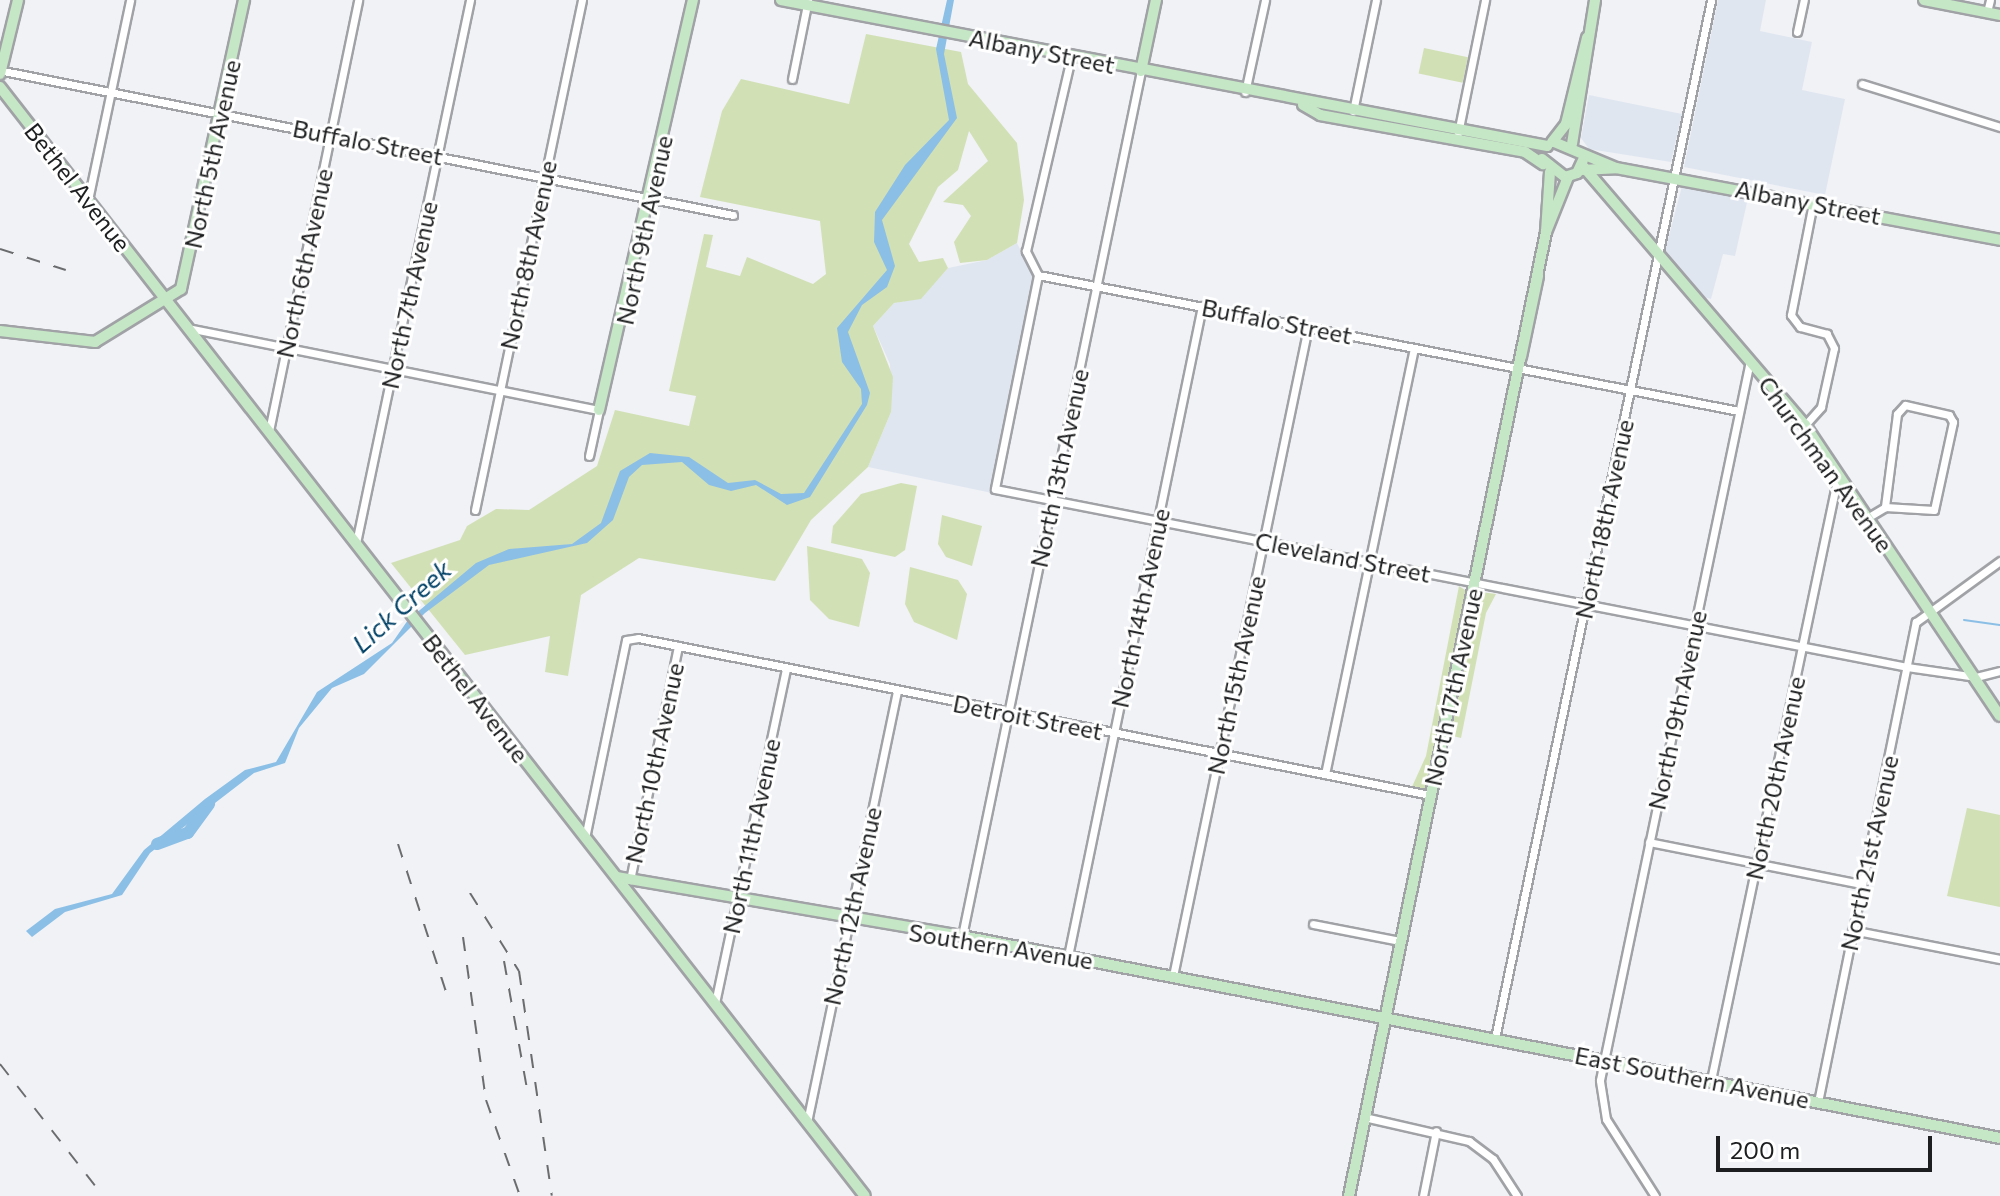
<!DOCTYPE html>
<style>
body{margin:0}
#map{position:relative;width:2000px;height:1196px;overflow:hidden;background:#f0f2f6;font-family:Commissioner,sans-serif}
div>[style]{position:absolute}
.built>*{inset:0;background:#e0e6f0}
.green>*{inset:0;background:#d2e0b5;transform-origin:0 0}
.water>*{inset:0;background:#8cbfe6}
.stream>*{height:2px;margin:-1px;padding:0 1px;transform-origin:1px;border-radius:1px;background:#8cbfe6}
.river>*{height:12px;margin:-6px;padding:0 6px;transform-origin:6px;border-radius:6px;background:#8cbfe6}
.roads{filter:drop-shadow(2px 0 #a0a2a6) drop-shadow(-2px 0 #a0a2a6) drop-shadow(0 2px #a0a2a6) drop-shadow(0 -2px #a0a2a6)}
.street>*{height:7px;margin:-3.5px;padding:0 3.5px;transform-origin:3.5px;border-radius:3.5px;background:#fff}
.secondary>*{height:10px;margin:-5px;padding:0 5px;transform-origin:5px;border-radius:5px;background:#c6e7c6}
.rail>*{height:2px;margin-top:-1px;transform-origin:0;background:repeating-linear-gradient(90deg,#6b6c6e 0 14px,transparent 0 28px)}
span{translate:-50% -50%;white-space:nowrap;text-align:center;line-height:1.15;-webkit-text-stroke:6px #fff;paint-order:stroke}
.street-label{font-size:24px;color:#1d1e1f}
.water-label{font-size:26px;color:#024267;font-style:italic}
.scale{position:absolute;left:1716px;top:1136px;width:216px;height:36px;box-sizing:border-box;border:4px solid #1d1e1f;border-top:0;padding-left:10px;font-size:24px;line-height:28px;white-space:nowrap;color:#1d1e1f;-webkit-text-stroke:6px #fff;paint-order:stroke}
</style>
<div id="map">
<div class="built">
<div style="clip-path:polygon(1718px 0,1766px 0,1760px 31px,1812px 42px,1802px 90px,1845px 99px,1825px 195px,1684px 167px)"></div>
<div style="clip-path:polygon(1589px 95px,1682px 114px,1671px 162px,1589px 149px,1581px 138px)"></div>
<div style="clip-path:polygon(1682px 186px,1748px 198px,1735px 256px,1723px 254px,1711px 299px,1700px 296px,1665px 251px)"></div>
<div style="clip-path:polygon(1017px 243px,1033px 276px,992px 493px,868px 467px,891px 412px,890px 364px,873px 326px,894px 303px,921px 298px,948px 268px,987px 260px)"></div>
</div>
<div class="green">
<div style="clip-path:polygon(866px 34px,961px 52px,968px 84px,1017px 143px,1024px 200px,1017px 243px,987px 260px,960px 263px,954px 242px,971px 216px,963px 205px,943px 202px,988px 161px,969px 131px,958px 170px,938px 187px,909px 244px,919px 262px,943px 258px,948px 268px,921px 299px,894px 303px,873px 326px,893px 377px,891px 412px,868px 467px,811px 520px,775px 581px,639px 558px,581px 595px,568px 676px,545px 672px,550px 636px,465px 655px,391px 563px,460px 540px,467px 526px,496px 509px,529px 510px,597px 466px,615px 410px,689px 426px,696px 396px,669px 391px,704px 234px,713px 235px,706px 267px,740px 276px,747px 257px,813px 284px,826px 274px,820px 221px,700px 197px,722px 111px,741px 79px,849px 104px)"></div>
<div style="left:1424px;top:48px;width:45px;height:26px;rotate:12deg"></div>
<div style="clip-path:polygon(901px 483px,917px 486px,905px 550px,895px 557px,831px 543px,833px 526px,861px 494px)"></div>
<div style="clip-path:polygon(942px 515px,982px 526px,972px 566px,946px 557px,938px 544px)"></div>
<div style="clip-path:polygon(807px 546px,862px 559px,870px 573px,859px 627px,829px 619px,810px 600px)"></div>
<div style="clip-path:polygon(910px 567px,958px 580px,967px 594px,957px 640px,914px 622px,905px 604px)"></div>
<div style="clip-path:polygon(1459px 586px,1468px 592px,1428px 788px,1417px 790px,1411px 789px,1426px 756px)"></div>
<div style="clip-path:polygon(1481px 592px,1496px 594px,1486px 613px,1461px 738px,1449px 735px)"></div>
<div style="clip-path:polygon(1967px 808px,2000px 815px,2000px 907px,1947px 896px)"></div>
</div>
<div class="water">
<div style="clip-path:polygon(947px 0,954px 0,944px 54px,957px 118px,882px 220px,895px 266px,887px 287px,862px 305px,848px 332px,870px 393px,867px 405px,810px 497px,787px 505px,756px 485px,731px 491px,709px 485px,682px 462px,642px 465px,629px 477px,613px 520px,587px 543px,489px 565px,425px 613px,364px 674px,332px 688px,299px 728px,285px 763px,254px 773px,150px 853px,122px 895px,65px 912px,32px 937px,26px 931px,55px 909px,112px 894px,144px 850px,205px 799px,245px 770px,276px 762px,317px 692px,392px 643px,408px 620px,476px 563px,509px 549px,572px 544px,601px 523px,620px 471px,650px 453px,689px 457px,728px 483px,755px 480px,781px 494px,804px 493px,862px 404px,861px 389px,842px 362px,837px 328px,887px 270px,874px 242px,875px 212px,905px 165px,949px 120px,936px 49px)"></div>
</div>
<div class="stream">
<div style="left:1964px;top:620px;width:36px;rotate:8deg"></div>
</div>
<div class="river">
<div style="left:157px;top:844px;width:33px;rotate:-20deg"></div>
<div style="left:188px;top:833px;width:36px;rotate:-54deg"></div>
</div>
<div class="roads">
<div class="street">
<div style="left:1987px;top:12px;width:12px;rotate:-76deg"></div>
<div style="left:1797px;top:32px;width:33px;rotate:-78deg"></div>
<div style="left:3px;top:71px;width:744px;rotate:11.16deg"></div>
<div style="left:792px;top:79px;width:81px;rotate:-78.6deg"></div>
<div style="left:1862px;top:84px;width:145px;rotate:17.3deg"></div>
<div style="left:1245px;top:92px;width:94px;rotate:-77.7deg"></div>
<div style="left:1353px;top:111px;width:113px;rotate:-78.3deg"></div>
<div style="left:1458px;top:133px;width:136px;rotate:-78.5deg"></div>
<div style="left:88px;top:200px;width:204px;rotate:-78.1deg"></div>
<div style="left:1038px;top:275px;width:218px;rotate:101.4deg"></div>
<div style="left:995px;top:489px;width:929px;rotate:11.04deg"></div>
<div style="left:1907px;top:667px;width:70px;rotate:8.2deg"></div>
<div style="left:1976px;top:677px;width:25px;rotate:-14deg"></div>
<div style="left:1038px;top:275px;width:714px;rotate:10.98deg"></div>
<div style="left:1038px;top:275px;width:27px;rotate:-117deg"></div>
<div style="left:1026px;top:251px;width:199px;rotate:-76.9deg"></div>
<div style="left:188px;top:328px;width:419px;rotate:11.3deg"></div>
<div style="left:599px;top:410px;width:47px;rotate:102.3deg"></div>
<div style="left:1805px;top:425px;width:24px;rotate:-48deg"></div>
<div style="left:1821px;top:407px;width:60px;rotate:-77.6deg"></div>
<div style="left:1834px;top:348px;width:16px;rotate:-117deg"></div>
<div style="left:1827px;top:334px;width:28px;rotate:-165deg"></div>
<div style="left:1800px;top:327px;width:15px;rotate:-127deg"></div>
<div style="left:1791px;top:315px;width:114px;rotate:-78.9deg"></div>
<div style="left:269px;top:431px;width:440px;rotate:-78.3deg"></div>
<div style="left:475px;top:510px;width:521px;rotate:-78.15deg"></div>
<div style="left:1867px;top:518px;width:21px;rotate:-31deg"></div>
<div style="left:1885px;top:507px;width:49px;rotate:3.5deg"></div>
<div style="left:1934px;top:510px;width:90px;rotate:-77.8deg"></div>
<div style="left:1953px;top:422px;width:8px;rotate:-120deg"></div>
<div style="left:1949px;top:415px;width:45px;rotate:-167.2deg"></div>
<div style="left:1905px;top:405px;width:12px;rotate:132deg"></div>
<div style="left:1897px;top:414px;width:94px;rotate:97.4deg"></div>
<div style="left:356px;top:543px;width:555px;rotate:-78.14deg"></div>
<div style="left:1325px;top:774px;width:435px;rotate:-78.2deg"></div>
<div style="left:585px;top:838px;width:202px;rotate:-78.3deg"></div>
<div style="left:626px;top:640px;width:12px;rotate:-9deg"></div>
<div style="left:638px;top:638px;width:807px;rotate:11.21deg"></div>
<div style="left:1649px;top:842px;width:217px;rotate:11.2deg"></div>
<div style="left:630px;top:880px;width:239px;rotate:-78.4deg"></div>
<div style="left:1313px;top:924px;width:89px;rotate:11.1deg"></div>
<div style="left:1852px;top:930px;width:151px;rotate:11.1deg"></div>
<div style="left:962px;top:936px;width:883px;rotate:-78.31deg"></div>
<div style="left:1068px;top:956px;width:664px;rotate:-78.35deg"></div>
<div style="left:1173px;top:976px;width:663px;rotate:-78.25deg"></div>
<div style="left:715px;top:1003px;width:342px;rotate:-78deg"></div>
<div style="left:1495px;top:1038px;width:1060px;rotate:-78.24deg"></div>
<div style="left:1711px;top:1080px;width:618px;rotate:-78.14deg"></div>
<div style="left:1818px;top:1102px;width:490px;rotate:-78.5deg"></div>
<div style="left:1916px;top:622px;width:104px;rotate:-36deg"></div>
<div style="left:1364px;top:1117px;width:108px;rotate:12.9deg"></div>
<div style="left:1469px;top:1141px;width:30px;rotate:37deg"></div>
<div style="left:1493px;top:1159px;width:44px;rotate:57deg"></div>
<div style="left:807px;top:1122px;width:441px;rotate:-78.2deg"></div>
<div style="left:1423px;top:1196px;width:66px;rotate:-78.7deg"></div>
<div style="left:1655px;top:1196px;width:91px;rotate:-122.5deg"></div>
<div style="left:1606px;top:1119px;width:39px;rotate:-99deg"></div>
<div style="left:1600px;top:1080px;width:734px;rotate:-78.22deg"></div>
</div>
<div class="secondary">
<div style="left:781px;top:0;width:780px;rotate:10.79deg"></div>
<div style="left:1924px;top:0;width:77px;rotate:11.2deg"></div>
<div style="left:1141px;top:71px;width:73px;rotate:-78.1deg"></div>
<div style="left:0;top:74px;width:76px;rotate:-76.3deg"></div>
<div style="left:0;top:87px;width:1406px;rotate:52.05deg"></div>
<div style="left:1303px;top:105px;width:20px;rotate:30deg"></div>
<div style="left:1320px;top:115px;width:208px;rotate:10.2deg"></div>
<div style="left:1525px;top:152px;width:22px;rotate:34deg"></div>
<div style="left:1552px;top:142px;width:23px;rotate:-52deg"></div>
<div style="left:1566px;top:124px;width:89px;rotate:-76.3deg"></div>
<div style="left:1554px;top:142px;width:67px;rotate:22.8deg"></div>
<div style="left:1616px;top:168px;width:391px;rotate:10.6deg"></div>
<div style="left:1572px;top:144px;width:146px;rotate:-80.9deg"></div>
<div style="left:1542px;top:159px;width:29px;rotate:38deg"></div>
<div style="left:1565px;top:177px;width:13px;rotate:-18deg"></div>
<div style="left:1577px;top:173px;width:14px;rotate:-65deg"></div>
<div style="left:1582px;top:165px;width:343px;rotate:49.4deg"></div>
<div style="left:1805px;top:425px;width:350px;rotate:56.2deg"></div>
<div style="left:1581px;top:170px;width:35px;rotate:-3deg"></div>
<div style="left:1546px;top:232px;width:60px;rotate:-86.2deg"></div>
<div style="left:0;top:331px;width:96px;rotate:6.6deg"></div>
<div style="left:95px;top:342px;width:101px;rotate:-31.6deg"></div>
<div style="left:181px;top:289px;width:296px;rotate:-77.7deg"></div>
<div style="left:1521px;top:357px;width:83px;rotate:-78.1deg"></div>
<div style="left:599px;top:410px;width:421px;rotate:-77.1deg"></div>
<div style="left:617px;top:877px;width:350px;rotate:9.7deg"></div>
<div style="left:962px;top:936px;width:1057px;rotate:11.01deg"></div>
<div style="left:1349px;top:1196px;width:984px;rotate:-78.45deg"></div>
<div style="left:1546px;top:232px;width:59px;rotate:-68.2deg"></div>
</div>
</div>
<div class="rail">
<div style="left:0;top:249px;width:69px;rotate:17.7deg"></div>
<div style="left:398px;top:844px;width:162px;rotate:72deg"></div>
<div style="left:470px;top:893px;width:92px;rotate:57.9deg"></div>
<div style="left:519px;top:971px;width:227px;rotate:81.7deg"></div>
<div style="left:463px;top:937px;width:165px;rotate:82deg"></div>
<div style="left:486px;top:1100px;width:102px;rotate:70.5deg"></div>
<div style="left:504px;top:961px;width:136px;rotate:79.8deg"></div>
<div style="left:0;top:1064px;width:167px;rotate:52deg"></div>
</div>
<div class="street-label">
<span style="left:1042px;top:51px;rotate:11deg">Albany Street</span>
<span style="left:368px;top:142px;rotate:11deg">Buffalo Street</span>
<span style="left:212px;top:154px;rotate:-78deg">North 5th Avenue</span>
<span style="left:78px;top:187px;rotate:52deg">Bethel Avenue</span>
<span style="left:1808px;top:202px;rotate:11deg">Albany Street</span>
<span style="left:644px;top:230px;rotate:-78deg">North 9th Avenue</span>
<span style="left:528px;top:255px;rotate:-78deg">North 8th Avenue</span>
<span style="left:304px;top:263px;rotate:-78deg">North 6th Avenue</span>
<span style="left:409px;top:295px;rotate:-78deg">North 7th Avenue</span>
<span style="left:1277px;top:321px;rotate:11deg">Buffalo Street</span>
<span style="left:1826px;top:464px;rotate:54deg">Churchman Avenue</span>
<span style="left:1059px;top:468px;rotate:-78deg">North 13th Avenue</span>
<span style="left:1604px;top:519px;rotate:-78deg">North 18th Avenue</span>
<span style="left:1343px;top:557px;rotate:11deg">Cleveland Street</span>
<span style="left:1140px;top:608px;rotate:-78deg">North 14th Avenue</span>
<span style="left:1236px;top:675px;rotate:-78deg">North 15th Avenue</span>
<span style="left:1453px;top:687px;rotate:-78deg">North 17th Avenue</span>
<span style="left:476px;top:698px;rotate:52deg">Bethel Avenue</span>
<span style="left:1677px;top:710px;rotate:-78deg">North 19th Avenue</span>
<span style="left:1028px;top:717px;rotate:11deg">Detroit Street</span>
<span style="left:654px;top:763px;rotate:-78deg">North 10th Avenue</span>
<span style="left:1775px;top:778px;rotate:-78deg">North 20th Avenue</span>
<span style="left:751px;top:836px;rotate:-78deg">North 11th Avenue</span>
<span style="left:1869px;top:853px;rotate:-78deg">North 21st Avenue</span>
<span style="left:852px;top:906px;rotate:-78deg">North 12th Avenue</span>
<span style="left:1001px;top:946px;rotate:9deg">Southern Avenue</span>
<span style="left:1692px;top:1077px;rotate:11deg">East Southern Avenue</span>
</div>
<div class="water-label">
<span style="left:401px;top:606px;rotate:-42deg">Lick Creek</span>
</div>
<div class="scale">200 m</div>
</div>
